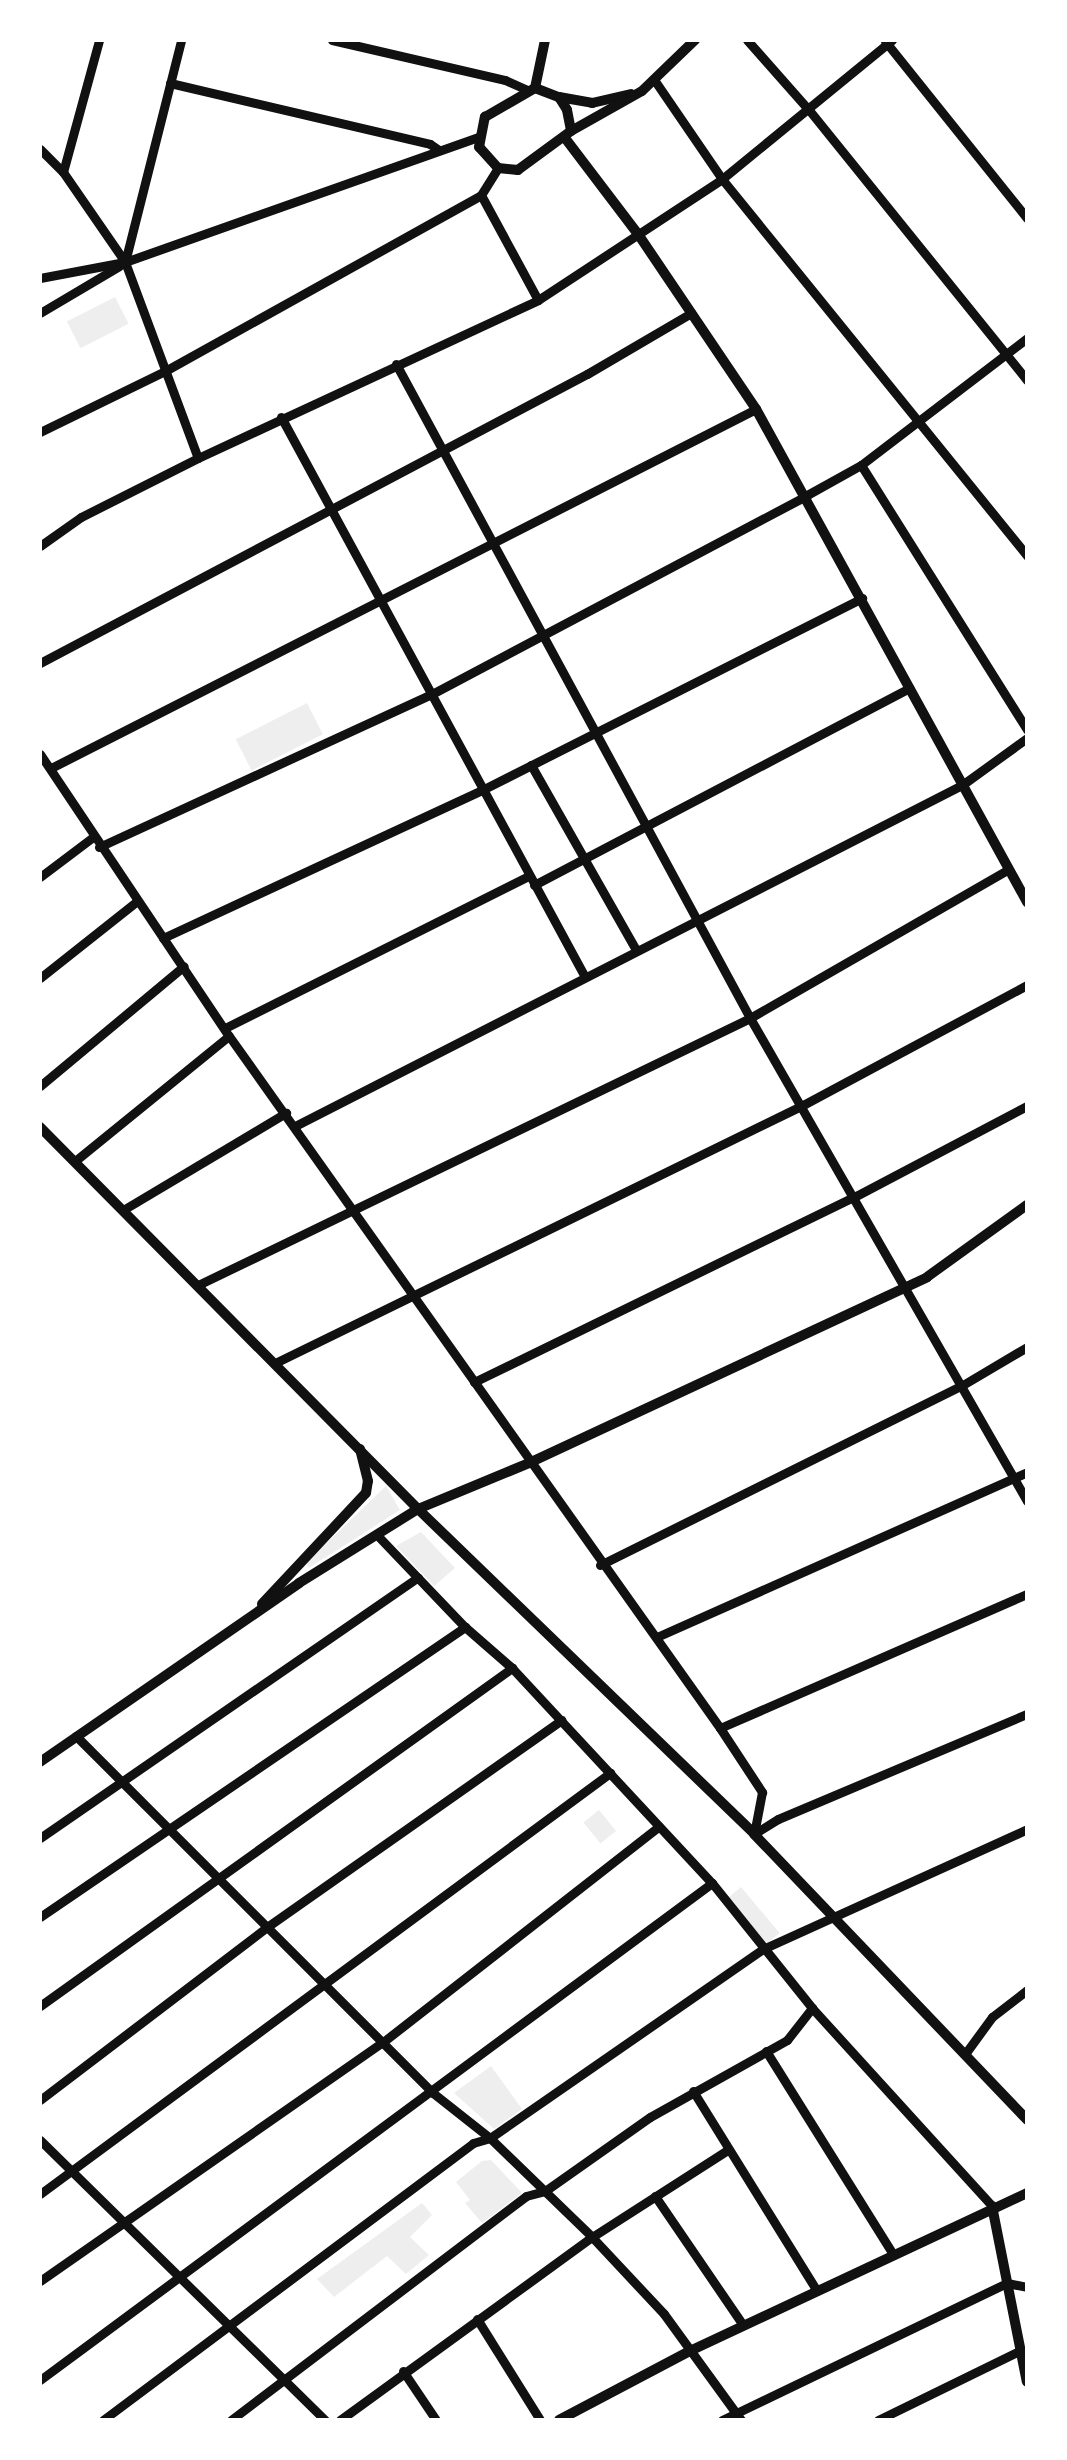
<!DOCTYPE html>
<style>
body{margin:0}
#map{position:relative;width:1067px;height:2460px;overflow:hidden;background:#fff;font-family:"Source Sans 3",sans-serif}
div>[style]{position:absolute}
.green>*{inset:0;background:#eee;transform-origin:0 0}
.minor>*{height:9px;margin:-4.5px;padding:0 4.5px;transform-origin:4.5px;border-radius:4.5px;background:#111}
.tertiary>*{height:10px;margin:-5px;padding:0 5px;transform-origin:5px;border-radius:5px;background:#111}
span{translate:-50% -50%;white-space:nowrap;text-align:center;line-height:1.15;-webkit-text-stroke:10px #fff;paint-order:stroke}
.frame{position:absolute;inset:0;border:42px solid #fff;pointer-events:none}
</style>
<div id="map">
<div class="green">
<div style="left:115px;top:297px;width:30px;height:54px;rotate:63deg"></div>
<div style="left:307px;top:703px;width:35px;height:80px;rotate:63deg"></div>
<div style="clip-path:polygon(386px 1486px,400px 1510px,309px 1568px,306px 1563px)"></div>
<div style="clip-path:polygon(421px 1532px,455px 1568px,434px 1586px,396px 1546px)"></div>
<div style="left:599px;top:1810px;width:27px;height:20px;rotate:51deg"></div>
<div style="left:741px;top:1887px;width:60px;height:17px;rotate:50deg"></div>
<div style="clip-path:polygon(491px 2066px,522px 2109px,494px 2129px,454px 2093px)"></div>
<div style="clip-path:polygon(491px 2160px,522px 2193px,482px 2223px,465px 2203px,470px 2200px,456px 2182px,482px 2161px)"></div>
<div style="clip-path:polygon(422px 2203px,432px 2215px,410px 2237px,429px 2255px,406px 2274px,387px 2256px,334px 2297px,317px 2279px)"></div>
</div>
<div class="minor">
<div style="left:332px;top:40px;width:178px;rotate:13deg"></div>
<div style="left:505px;top:80px;width:24px;rotate:24deg"></div>
<div style="left:747px;top:40px;width:94px;rotate:48.5deg"></div>
<div style="left:809px;top:110px;width:347px;rotate:51.1deg"></div>
<div style="left:885px;top:41px;width:227px;rotate:51.3deg"></div>
<div style="left:655px;top:81px;width:119px;rotate:55.6deg"></div>
<div style="left:722px;top:179px;width:485px;rotate:51deg"></div>
<div style="left:170px;top:83px;width:267px;rotate:13.2deg"></div>
<div style="left:430px;top:144px;width:11px;rotate:34deg"></div>
<div style="left:40px;top:149px;width:33px;rotate:45deg"></div>
<div style="left:63px;top:172px;width:109px;rotate:55.4deg"></div>
<div style="left:125px;top:262px;width:209px;rotate:69.6deg"></div>
<div style="left:63px;top:172px;width:137px;rotate:-74.7deg"></div>
<div style="left:481px;top:195px;width:119px;rotate:61.5deg"></div>
<div style="left:125px;top:262px;width:229px;rotate:-75.8deg"></div>
<div style="left:40px;top:278px;width:86px;rotate:-10.7deg"></div>
<div style="left:125px;top:262px;width:374px;rotate:-19.5deg"></div>
<div style="left:40px;top:313px;width:92px;rotate:-30.7deg"></div>
<div style="left:396px;top:364px;width:744px;rotate:61.57deg"></div>
<div style="left:750px;top:1018px;width:557px;rotate:60.17deg"></div>
<div style="left:281px;top:417px;width:637px;rotate:61.5deg"></div>
<div style="left:40px;top:432px;width:139px;rotate:-26deg"></div>
<div style="left:165px;top:371px;width:362px;rotate:-29.1deg"></div>
<div style="left:481px;top:195px;width:32px;rotate:-58deg"></div>
<div style="left:861px;top:465px;width:313px;rotate:57.9deg"></div>
<div style="left:40px;top:546px;width:50px;rotate:-35.3deg"></div>
<div style="left:81px;top:517px;width:131px;rotate:-26.8deg"></div>
<div style="left:198px;top:458px;width:375px;rotate:-24.9deg"></div>
<div style="left:538px;top:300px;width:220px;rotate:-33.3deg"></div>
<div style="left:722px;top:179px;width:220px;rotate:-39.3deg"></div>
<div style="left:40px;top:663px;width:619px;rotate:-27.85deg"></div>
<div style="left:587px;top:374px;width:121px;rotate:-30.4deg"></div>
<div style="left:40px;top:754px;width:339px;rotate:56.2deg"></div>
<div style="left:229px;top:1036px;width:848px;rotate:54.64deg"></div>
<div style="left:720px;top:1728px;width:77px;rotate:56.7deg"></div>
<div style="left:762px;top:1792px;width:43px;rotate:100.8deg"></div>
<div style="left:531px;top:765px;width:213px;rotate:60.4deg"></div>
<div style="left:51px;top:768px;width:791px;rotate:-26.99deg"></div>
<div style="left:99px;top:847px;width:364px;rotate:-24.7deg"></div>
<div style="left:430px;top:695px;width:427px;rotate:-27.9deg"></div>
<div style="left:807px;top:495px;width:62px;rotate:-29.1deg"></div>
<div style="left:861px;top:465px;width:209px;rotate:-37.4deg"></div>
<div style="left:40px;top:877px;width:66px;rotate:-37deg"></div>
<div style="left:534px;top:885px;width:424px;rotate:-27.7deg"></div>
<div style="left:163px;top:938px;width:352px;rotate:-24.9deg"></div>
<div style="left:482px;top:790px;width:426px;rotate:-26.8deg"></div>
<div style="left:40px;top:978px;width:122px;rotate:-38.4deg"></div>
<div style="left:225px;top:1028px;width:340px;rotate:-26.6deg"></div>
<div style="left:40px;top:1086px;width:187px;rotate:-39.8deg"></div>
<div style="left:295px;top:1126px;width:749px;rotate:-27.08deg"></div>
<div style="left:962px;top:785px;width:80px;rotate:-35.9deg"></div>
<div style="left:75px;top:1161px;width:198px;rotate:-39.1deg"></div>
<div style="left:123px;top:1210px;width:190px;rotate:-30.8deg"></div>
<div style="left:198px;top:1285px;width:613px;rotate:-25.81deg"></div>
<div style="left:750px;top:1018px;width:297px;rotate:-29.9deg"></div>
<div style="left:275px;top:1363px;width:588px;rotate:-26.04deg"></div>
<div style="left:803px;top:1105px;width:254px;rotate:-28.2deg"></div>
<div style="left:474px;top:1382px;width:425px;rotate:-26deg"></div>
<div style="left:856px;top:1196px;width:193px;rotate:-27.8deg"></div>
<div style="left:377px;top:1535px;width:127px;rotate:46.3deg"></div>
<div style="left:465px;top:1627px;width:62px;rotate:41.1deg"></div>
<div style="left:512px;top:1668px;width:294px;rotate:47.1deg"></div>
<div style="left:712px;top:1883px;width:160px;rotate:51.3deg"></div>
<div style="left:812px;top:2008px;width:268px;rotate:47.7deg"></div>
<div style="left:600px;top:1565px;width:403px;rotate:-26.4deg"></div>
<div style="left:961px;top:1386px;width:77px;rotate:-30.6deg"></div>
<div style="left:659px;top:1636px;width:403px;rotate:-24deg"></div>
<div style="left:720px;top:1728px;width:335px;rotate:-23.6deg"></div>
<div style="left:76px;top:1736px;width:505px;rotate:45deg"></div>
<div style="left:433px;top:2093px;width:73px;rotate:38.3deg"></div>
<div style="left:490px;top:2138px;width:142px;rotate:44.1deg"></div>
<div style="left:592px;top:2237px;width:105px;rotate:46.9deg"></div>
<div style="left:664px;top:2314px;width:131px;rotate:54deg"></div>
<div style="left:754px;top:1834px;width:28px;rotate:-32deg"></div>
<div style="left:778px;top:1819px;width:270px;rotate:-22.9deg"></div>
<div style="left:40px;top:1838px;width:459px;rotate:-34.6deg"></div>
<div style="left:40px;top:1917px;width:515px;rotate:-34.31deg"></div>
<div style="left:40px;top:2006px;width:581px;rotate:-35.61deg"></div>
<div style="left:766px;top:2051px;width:239px;rotate:58deg"></div>
<div style="left:965px;top:2054px;width:46px;rotate:-53.9deg"></div>
<div style="left:992px;top:2017px;width:44px;rotate:-37.6deg"></div>
<div style="left:693px;top:2091px;width:235px;rotate:58.2deg"></div>
<div style="left:40px;top:2100px;width:285px;rotate:-37.3deg"></div>
<div style="left:267px;top:1927px;width:360px;rotate:-35.1deg"></div>
<div style="left:40px;top:2140px;width:400px;rotate:44.5deg"></div>
<div style="left:40px;top:2194px;width:709px;rotate:-36.45deg"></div>
<div style="left:655px;top:2196px;width:156px;rotate:55.7deg"></div>
<div style="left:40px;top:2281px;width:418px;rotate:-34.9deg"></div>
<div style="left:383px;top:2042px;width:350px;rotate:-38deg"></div>
<div style="left:477px;top:2319px;width:119px;rotate:58deg"></div>
<div style="left:403px;top:2371px;width:59px;rotate:56deg"></div>
<div style="left:40px;top:2380px;width:836px;rotate:-36.49deg"></div>
<div style="left:103px;top:2420px;width:462px;rotate:-36.8deg"></div>
<div style="left:473px;top:2143px;width:18px;rotate:-16deg"></div>
<div style="left:490px;top:2138px;width:332px;rotate:-34.7deg"></div>
<div style="left:763px;top:1949px;width:290px;rotate:-24.4deg"></div>
<div style="left:231px;top:2420px;width:370px;rotate:-37.2deg"></div>
<div style="left:526px;top:2196px;width:20px;rotate:-15deg"></div>
<div style="left:545px;top:2191px;width:128px;rotate:-35.2deg"></div>
<div style="left:650px;top:2117px;width:157px;rotate:-29.3deg"></div>
<div style="left:787px;top:2040px;width:41px;rotate:-52deg"></div>
<div style="left:340px;top:2420px;width:311px;rotate:-36deg"></div>
<div style="left:592px;top:2237px;width:159px;rotate:-32.7deg"></div>
<div style="left:722px;top:2420px;width:316px;rotate:-25.7deg"></div>
<div style="left:1007px;top:2283px;width:20px;rotate:11deg"></div>
<div style="left:878px;top:2420px;width:159px;rotate:-26.1deg"></div>
</div>
<div class="tertiary">
<div style="left:535px;top:88px;width:26px;rotate:21deg"></div>
<div style="left:559px;top:97px;width:15px;rotate:58deg"></div>
<div style="left:567px;top:110px;width:21px;rotate:79deg"></div>
<div style="left:571px;top:131px;width:66px;rotate:143.7deg"></div>
<div style="left:518px;top:170px;width:20px;rotate:-174deg"></div>
<div style="left:498px;top:168px;width:28px;rotate:-132deg"></div>
<div style="left:479px;top:147px;width:31px;rotate:-79deg"></div>
<div style="left:485px;top:117px;width:58px;rotate:-30.1deg"></div>
<div style="left:535px;top:88px;width:49px;rotate:-78.2deg"></div>
<div style="left:559px;top:97px;width:34px;rotate:10deg"></div>
<div style="left:592px;top:103px;width:40px;rotate:-13deg"></div>
<div style="left:571px;top:131px;width:81px;rotate:-29.4deg"></div>
<div style="left:642px;top:91px;width:74px;rotate:-43.9deg"></div>
<div style="left:565px;top:138px;width:121px;rotate:52.8deg"></div>
<div style="left:638px;top:234px;width:211px;rotate:56deg"></div>
<div style="left:756px;top:409px;width:563px;rotate:61.2deg"></div>
<div style="left:40px;top:1127px;width:537px;rotate:45.3deg"></div>
<div style="left:418px;top:1509px;width:467px;rotate:44deg"></div>
<div style="left:754px;top:1834px;width:395px;rotate:46.3deg"></div>
<div style="left:262px;top:1604px;width:152px;rotate:-46.9deg"></div>
<div style="left:366px;top:1493px;width:12px;rotate:-81deg"></div>
<div style="left:368px;top:1481px;width:33px;rotate:-104deg"></div>
<div style="left:40px;top:1762px;width:315px;rotate:-34.6deg"></div>
<div style="left:299px;top:1583px;width:140px;rotate:-31.9deg"></div>
<div style="left:418px;top:1509px;width:120px;rotate:-22.5deg"></div>
<div style="left:529px;top:1463px;width:439px;rotate:-25deg"></div>
<div style="left:927px;top:1277px;width:123px;rotate:-35.8deg"></div>
<div style="left:992px;top:2206px;width:179px;rotate:78.8deg"></div>
<div style="left:559px;top:2420px;width:150px;rotate:-27.8deg"></div>
<div style="left:692px;top:2350px;width:370px;rotate:-25.1deg"></div>
</div>
<div class="frame"></div>
</div>
